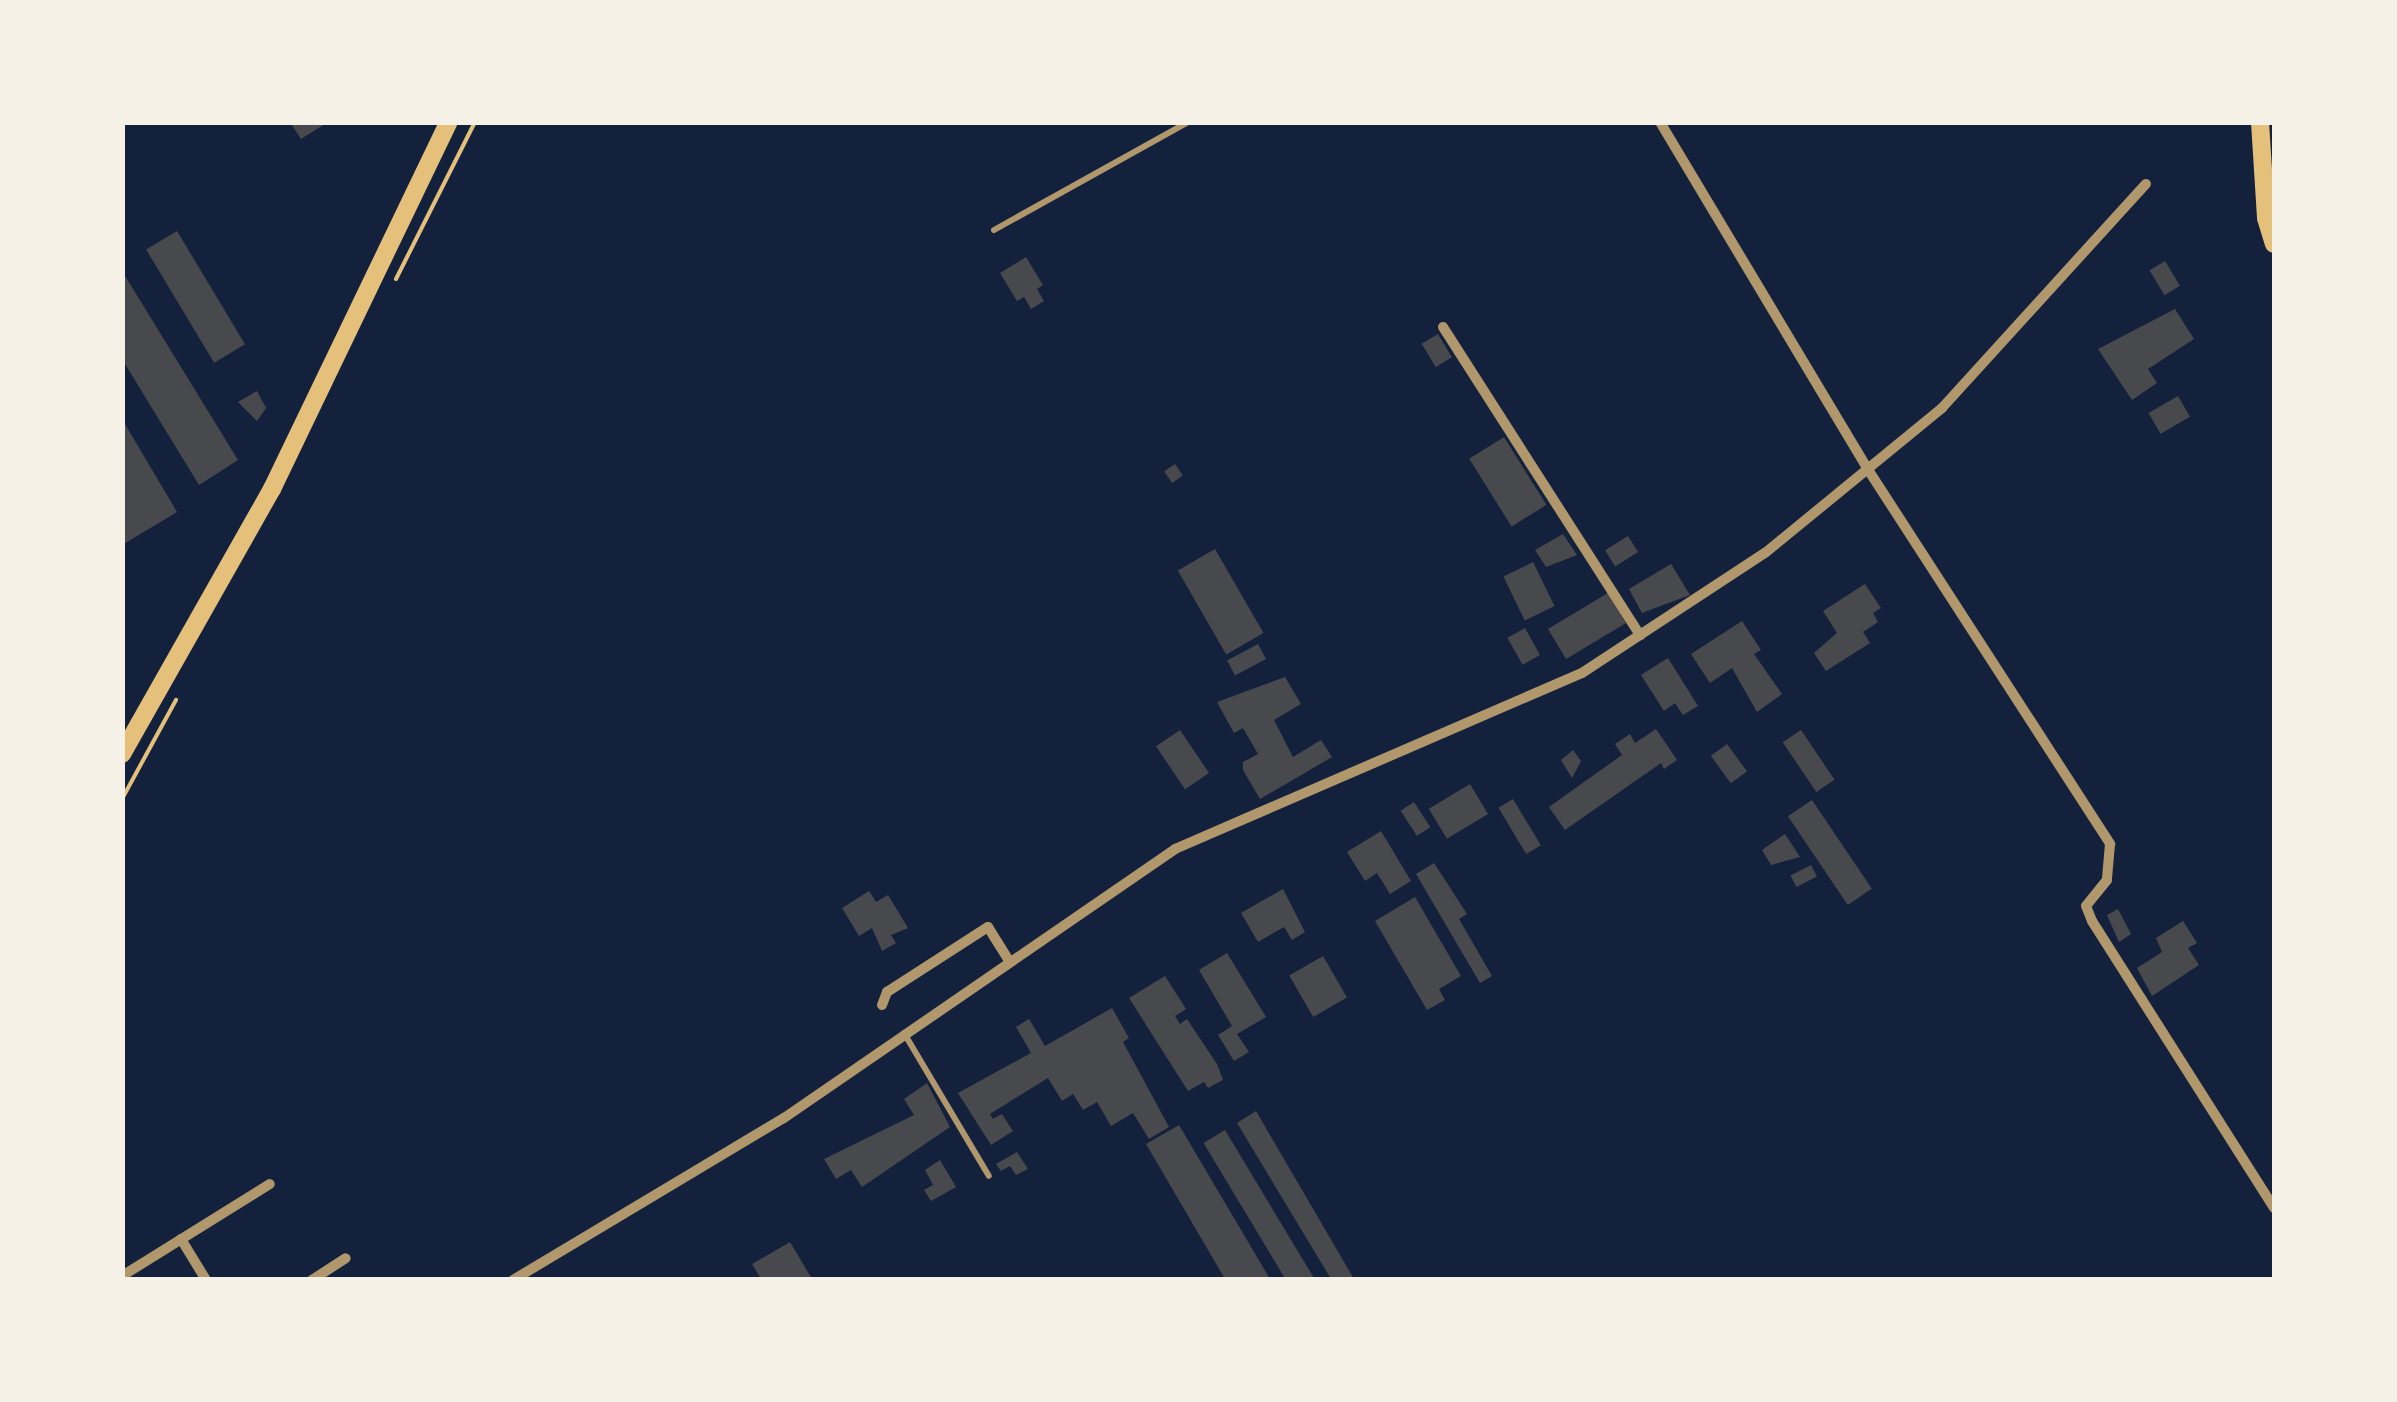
<!DOCTYPE html>
<style>
body{margin:0}
#map{position:relative;width:2397px;height:1402px;overflow:hidden;background:#14213d;font-family:"Public Sans",sans-serif}
div>[style]{position:absolute}
.building>*{inset:0;background:#48494c;transform-origin:0 0}
.path>*{height:4px;margin:-2px;padding:0 2px;transform-origin:2px;border-radius:2px;background:#e5c07b}
.service>*{height:6px;margin:-3px;padding:0 3px;transform-origin:3px;border-radius:3px;background:#b1986c}
.minor>*{height:10px;margin:-5px;padding:0 5px;transform-origin:5px;border-radius:5px;background:#b1986c}
.secondary>*{height:18px;margin:-9px;padding:0 9px;transform-origin:9px;border-radius:9px;background:#e5c07b}
span{translate:-50% -50%;white-space:nowrap;text-align:center;line-height:1.15;-webkit-text-stroke:10px #f6f1e7;paint-order:stroke}
.frame{position:absolute;inset:0;border:125px solid #f6f1e7;pointer-events:none}
</style>
<div id="map">
<div class="building">
<div style="clip-path:polygon(290px 122px,328px 122px,301px 139px)"></div>
<div style="left:177px;top:231px;width:132px;height:36px;rotate:59deg"></div>
<div style="clip-path:polygon(1026px 257px,1043px 285px,1037px 289px,1044px 301px,1031px 309px,1024px 297px,1017px 301px,1000px 273px)"></div>
<div style="left:2165px;top:261px;width:29px;height:18px;rotate:59deg"></div>
<div style="clip-path:polygon(122px 271px,238px 460px,199px 485px,122px 359px)"></div>
<div style="clip-path:polygon(2175px 309px,2194px 339px,2148px 369px,2157px 383px,2132px 400px,2098px 349px)"></div>
<div style="left:1438px;top:334px;width:27px;height:19px;rotate:59deg"></div>
<div style="clip-path:polygon(257px 391px,266px 408px,257px 421px,238px 402px)"></div>
<div style="left:2178px;top:396px;width:24px;height:34px;rotate:60deg"></div>
<div style="clip-path:polygon(122px 419px,177px 512px,122px 545px)"></div>
<div style="left:1504px;top:437px;width:80px;height:41px;rotate:58deg"></div>
<div style="left:1175px;top:464px;width:14px;height:13px;rotate:56deg"></div>
<div style="clip-path:polygon(1563px 534px,1577px 555px,1546px 567px,1535px 550px)"></div>
<div style="left:1628px;top:536px;width:19px;height:27px;rotate:58deg"></div>
<div style="left:1215px;top:549px;width:97px;height:43px;rotate:60deg"></div>
<div style="left:1533px;top:562px;width:49px;height:33px;rotate:64deg"></div>
<div style="clip-path:polygon(1671px 564px,1690px 595px,1642px 613px,1629px 589px)"></div>
<div style="clip-path:polygon(1865px 584px,1881px 608px,1873px 613px,1878px 622px,1863px 632px,1870px 643px,1826px 671px,1814px 653px,1837px 633px,1823px 611px)"></div>
<div style="left:1608px;top:593px;width:35px;height:70px;rotate:59deg"></div>
<div style="clip-path:polygon(1742px 621px,1761px 650px,1754px 654px,1782px 694px,1757px 712px,1732px 668px,1710px 683px,1691px 654px)"></div>
<div style="left:1525px;top:628px;width:31px;height:20px;rotate:61deg"></div>
<div style="left:1258px;top:644px;width:17px;height:35px;rotate:62deg"></div>
<div style="clip-path:polygon(1668px 658px,1698px 706px,1683px 715px,1675px 703px,1664px 711px,1641px 675px)"></div>
<div style="clip-path:polygon(1285px 677px,1301px 704px,1274px 720px,1293px 757px,1321px 740px,1332px 757px,1260px 799px,1243px 770px,1243px 762px,1258px 754px,1243px 728px,1234px 733px,1217px 702px)"></div>
<div style="clip-path:polygon(1656px 729px,1677px 760px,1664px 769px,1661px 763px,1565px 830px,1549px 807px,1622px 755px,1615px 744px,1630px 734px,1635px 743px)"></div>
<div style="left:1180px;top:730px;width:52px;height:29px;rotate:56deg"></div>
<div style="left:1801px;top:730px;width:60px;height:22px;rotate:56deg"></div>
<div style="left:1727px;top:744px;width:34px;height:20px;rotate:54deg"></div>
<div style="clip-path:polygon(1573px 750px,1581px 761px,1572px 778px,1561px 760px)"></div>
<div style="left:1470px;top:784px;width:35px;height:48px;rotate:59deg"></div>
<div style="left:1513px;top:799px;width:54px;height:17px;rotate:59deg"></div>
<div style="left:1812px;top:800px;width:107px;height:29px;rotate:56deg"></div>
<div style="left:1414px;top:802px;width:30px;height:16px;rotate:57deg"></div>
<div style="clip-path:polygon(1381px 831px,1411px 881px,1390px 894px,1377px 873px,1365px 881px,1347px 852px)"></div>
<div style="clip-path:polygon(1785px 834px,1800px 857px,1771px 865px,1762px 850px)"></div>
<div style="clip-path:polygon(1434px 863px,1467px 914px,1459px 919px,1492px 976px,1480px 983px,1416px 874px)"></div>
<div style="left:1811px;top:865px;width:13px;height:23px;rotate:63deg"></div>
<div style="clip-path:polygon(1283px 889px,1305px 932px,1292px 940px,1284px 927px,1258px 942px,1241px 913px)"></div>
<div style="clip-path:polygon(869px 891px,876px 902px,888px 895px,908px 928px,891px 935px,896px 943px,882px 951px,872px 928px,859px 936px,842px 908px)"></div>
<div style="clip-path:polygon(1415px 897px,1461px 976px,1439px 989px,1445px 1000px,1427px 1010px,1375px 921px)"></div>
<div style="clip-path:polygon(2118px 909px,2131px 934px,2119px 942px,2107px 915px)"></div>
<div style="clip-path:polygon(2183px 921px,2197px 943px,2188px 948px,2199px 965px,2152px 996px,2137px 968px,2162px 952px,2156px 938px)"></div>
<div style="clip-path:polygon(1227px 953px,1266px 1017px,1237px 1034px,1249px 1052px,1234px 1061px,1218px 1035px,1232px 1026px,1199px 970px)"></div>
<div style="left:1323px;top:956px;width:48px;height:39px;rotate:60deg"></div>
<div style="clip-path:polygon(1165px 976px,1186px 1009px,1175px 1016px,1180px 1024px,1187px 1019px,1217px 1064px,1223px 1080px,1208px 1088px,1204px 1082px,1188px 1091px,1129px 998px)"></div>
<div style="clip-path:polygon(1112px 1008px,1129px 1038px,1123px 1042px,1169px 1127px,1149px 1139px,1133px 1113px,1111px 1126px,1097px 1102px,1083px 1110px,1073px 1094px,1062px 1101px,1048px 1078px,990px 1114px,993px 1119px,1002px 1114px,1013px 1131px,991px 1145px,958px 1093px,1031px 1053px,1016px 1027px,1029px 1019px,1045px 1046px)"></div>
<div style="clip-path:polygon(927px 1083px,950px 1127px,862px 1187px,851px 1170px,836px 1179px,824px 1159px,914px 1115px,904px 1099px)"></div>
<div style="clip-path:polygon(1256px 1111px,1354px 1279px,1331px 1279px,1237px 1123px)"></div>
<div style="clip-path:polygon(1179px 1125px,1270px 1279px,1225px 1279px,1146px 1144px)"></div>
<div style="left:1225px;top:1130px;width:173px;height:25px;rotate:59deg"></div>
<div style="clip-path:polygon(1017px 1152px,1028px 1169px,1016px 1175px,1010px 1166px,1001px 1171px,996px 1164px)"></div>
<div style="clip-path:polygon(940px 1160px,956px 1187px,931px 1201px,924px 1190px,933px 1185px,925px 1170px)"></div>
<div style="clip-path:polygon(790px 1242px,812px 1279px,761px 1279px,752px 1264px)"></div>
</div>
<div class="path">
<div style="left:396px;top:279px;width:176px;rotate:-63.3deg"></div>
<div style="left:122px;top:799px;width:113px;rotate:-61.4deg"></div>
</div>
<div class="service">
<div style="left:994px;top:230px;width:222px;rotate:-29.1deg"></div>
<div style="left:904px;top:1033px;width:166px;rotate:59.3deg"></div>
</div>
<div class="minor">
<div style="left:1660px;top:122px;width:403px;rotate:59.1deg"></div>
<div style="left:1867px;top:468px;width:448px;rotate:57.1deg"></div>
<div style="left:2110px;top:844px;width:36px;rotate:95deg"></div>
<div style="left:2107px;top:880px;width:33px;rotate:129deg"></div>
<div style="left:2086px;top:906px;width:16px;rotate:68deg"></div>
<div style="left:2092px;top:921px;width:340px;rotate:57.6deg"></div>
<div style="left:1443px;top:327px;width:366px;rotate:57.4deg"></div>
<div style="left:882px;top:1005px;width:14px;rotate:-69deg"></div>
<div style="left:887px;top:992px;width:120px;rotate:-32.8deg"></div>
<div style="left:988px;top:927px;width:39px;rotate:58deg"></div>
<div style="left:181px;top:1239px;width:48px;rotate:58.6deg"></div>
<div style="left:122px;top:1276px;width:174px;rotate:-31.9deg"></div>
<div style="left:312px;top:1280px;width:40px;rotate:-32.9deg"></div>
<div style="left:513px;top:1280px;width:316px;rotate:-30.9deg"></div>
<div style="left:784px;top:1118px;width:475px;rotate:-34.5deg"></div>
<div style="left:1175px;top:849px;width:443px;rotate:-23.4deg"></div>
<div style="left:1582px;top:673px;width:219px;rotate:-33.3deg"></div>
<div style="left:1765px;top:553px;width:229px;rotate:-39.3deg"></div>
<div style="left:1942px;top:408px;width:303px;rotate:-47.7deg"></div>
</div>
<div class="secondary">
<div style="left:2260px;top:122px;width:96px;rotate:86.4deg"></div>
<div style="left:2266px;top:218px;width:27px;rotate:73deg"></div>
<div style="left:122px;top:754px;width:305px;rotate:-60.5deg"></div>
<div style="left:272px;top:489px;width:407px;rotate:-64.3deg"></div>
</div>
<div class="frame"></div>
</div>
